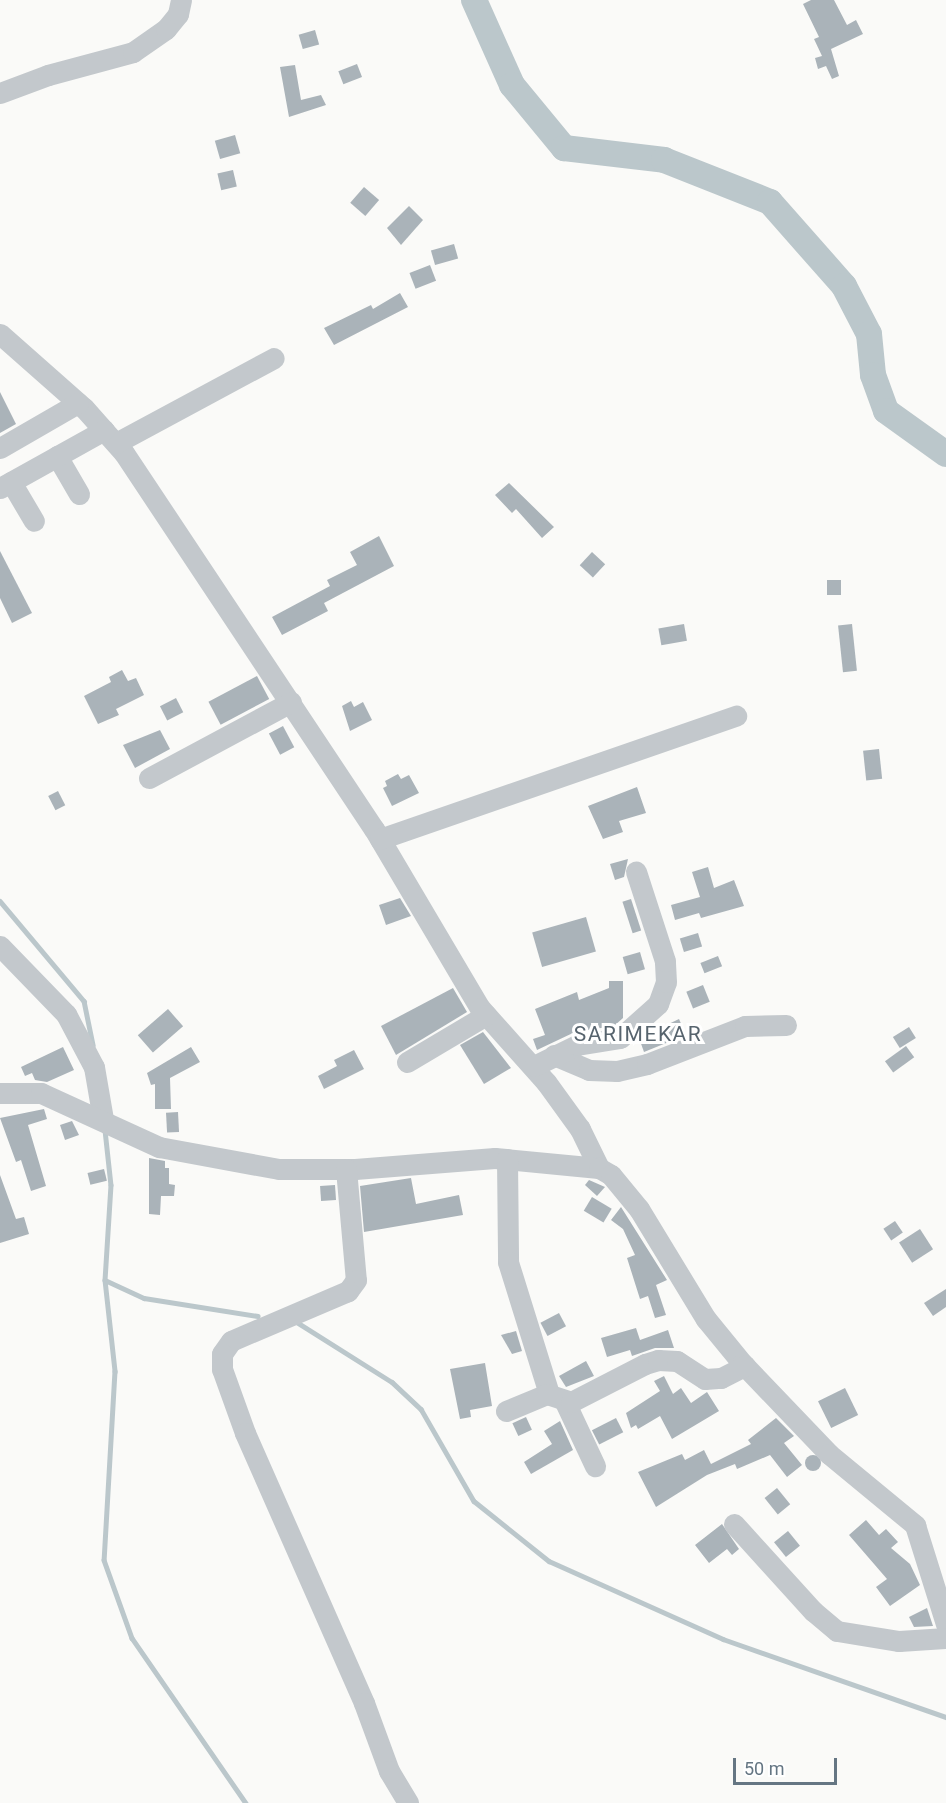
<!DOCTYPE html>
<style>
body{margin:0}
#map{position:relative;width:946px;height:1803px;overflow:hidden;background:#fafaf8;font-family:Roboto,sans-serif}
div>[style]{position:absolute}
.stream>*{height:4.5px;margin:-2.25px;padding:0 2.25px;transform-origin:2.25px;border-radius:2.25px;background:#bbc7cb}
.river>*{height:26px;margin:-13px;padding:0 13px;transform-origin:13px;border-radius:13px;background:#bbc7cb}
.building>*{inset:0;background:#aab3b9;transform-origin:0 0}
.round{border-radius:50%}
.minor>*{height:21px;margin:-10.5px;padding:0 10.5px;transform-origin:10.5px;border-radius:10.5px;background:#c3c8cc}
span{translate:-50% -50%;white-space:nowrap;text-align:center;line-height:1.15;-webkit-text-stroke:6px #fff;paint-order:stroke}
.quarter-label{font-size:21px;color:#57646e;letter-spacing:1.5px}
.scale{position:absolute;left:733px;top:1758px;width:104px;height:27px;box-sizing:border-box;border:3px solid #657683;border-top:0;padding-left:8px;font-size:18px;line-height:21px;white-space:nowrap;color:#657683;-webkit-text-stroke:4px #fff;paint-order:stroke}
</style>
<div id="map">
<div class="stream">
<div style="left:0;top:901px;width:131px;rotate:50deg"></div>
<div style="left:84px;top:1001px;width:45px;rotate:78.4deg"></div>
<div style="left:105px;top:1130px;width:55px;rotate:83.8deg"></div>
<div style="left:111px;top:1185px;width:95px;rotate:93.6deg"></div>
<div style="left:105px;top:1280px;width:92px;rotate:83.7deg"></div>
<div style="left:115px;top:1371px;width:189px;rotate:93.3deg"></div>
<div style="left:104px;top:1560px;width:83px;rotate:70.3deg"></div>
<div style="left:132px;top:1638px;width:201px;rotate:55.4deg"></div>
<div style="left:105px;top:1280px;width:43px;rotate:24.8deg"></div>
<div style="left:144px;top:1298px;width:115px;rotate:9deg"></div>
<div style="left:295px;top:1321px;width:115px;rotate:32.2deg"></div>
<div style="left:392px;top:1382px;width:40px;rotate:43deg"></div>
<div style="left:421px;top:1409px;width:106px;rotate:60.1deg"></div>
<div style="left:474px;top:1501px;width:96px;rotate:38.7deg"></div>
<div style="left:549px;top:1561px;width:191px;rotate:24.1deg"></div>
<div style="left:723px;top:1639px;width:236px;rotate:19.3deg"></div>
</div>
<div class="river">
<div style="left:474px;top:0;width:93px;rotate:65.9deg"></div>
<div style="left:512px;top:85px;width:82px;rotate:50.5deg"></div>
<div style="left:564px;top:148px;width:101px;rotate:6.8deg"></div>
<div style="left:664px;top:160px;width:114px;rotate:21.6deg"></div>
<div style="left:770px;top:202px;width:112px;rotate:48.6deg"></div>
<div style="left:844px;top:286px;width:54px;rotate:62.5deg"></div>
<div style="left:869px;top:334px;width:41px;rotate:84.4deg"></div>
<div style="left:873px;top:375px;width:38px;rotate:70deg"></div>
<div style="left:886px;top:411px;width:74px;rotate:35.6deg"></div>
</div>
<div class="building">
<div style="clip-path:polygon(811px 0,834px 0,847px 25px,856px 20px,863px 34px,831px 49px,839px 76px,832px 79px,826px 66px,818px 69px,815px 58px,822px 56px,814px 39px,819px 37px,803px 4px)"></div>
<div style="left:315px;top:30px;width:15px;height:17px;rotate:74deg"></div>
<div style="left:357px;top:64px;width:14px;height:20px;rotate:69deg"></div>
<div style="clip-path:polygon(295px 65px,301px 100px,321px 95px,326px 105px,289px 117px,280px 67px)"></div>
<div style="left:235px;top:135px;width:19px;height:21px;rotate:74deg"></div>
<div style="left:233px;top:170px;width:17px;height:16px;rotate:77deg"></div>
<div style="left:364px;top:187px;width:20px;height:21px;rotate:41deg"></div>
<div style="clip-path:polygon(409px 206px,423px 220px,401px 245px,387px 228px)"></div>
<div style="left:454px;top:244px;width:15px;height:24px;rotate:74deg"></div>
<div style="left:430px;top:265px;width:17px;height:22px;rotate:69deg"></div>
<div style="clip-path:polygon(400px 293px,408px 307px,334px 345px,324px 328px,371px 305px,373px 309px)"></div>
<div style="clip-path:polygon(0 392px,16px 424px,0 433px)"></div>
<div style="clip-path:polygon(509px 483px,554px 527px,542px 538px,516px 509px,512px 513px,495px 495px)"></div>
<div style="clip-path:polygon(379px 536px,394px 566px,324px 603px,328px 611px,282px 635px,272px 617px,330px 586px,327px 580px,357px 565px,350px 552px)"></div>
<div style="clip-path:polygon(0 551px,32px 613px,12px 623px,0 598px)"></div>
<div style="left:592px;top:552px;width:18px;height:18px;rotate:43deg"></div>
<div style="left:827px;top:580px;width:14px;height:15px"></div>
<div style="left:684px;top:624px;width:17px;height:26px;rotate:80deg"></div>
<div style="left:852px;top:624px;width:47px;height:14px;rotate:84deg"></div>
<div style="clip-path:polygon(122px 670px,128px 681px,136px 678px,144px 695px,116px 709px,119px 715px,98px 724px,84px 696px,111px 682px,109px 677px)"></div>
<div style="left:257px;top:676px;width:26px;height:55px;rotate:62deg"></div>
<div style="left:176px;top:698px;width:16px;height:18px;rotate:63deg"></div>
<div style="clip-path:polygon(351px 701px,354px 707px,363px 702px,372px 720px,350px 731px,342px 706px)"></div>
<div style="left:283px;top:726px;width:24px;height:16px;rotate:62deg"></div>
<div style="clip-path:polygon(160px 730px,170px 749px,135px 768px,123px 745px)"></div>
<div style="left:879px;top:749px;width:30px;height:16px;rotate:84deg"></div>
<div style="clip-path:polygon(398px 774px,401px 779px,409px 775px,419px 793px,392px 806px,383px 788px,387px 786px,385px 781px)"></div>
<div style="clip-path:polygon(637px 787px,646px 813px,619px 821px,623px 832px,603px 839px,588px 806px)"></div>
<div style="left:58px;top:791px;width:16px;height:11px;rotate:63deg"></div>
<div style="clip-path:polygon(628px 859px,624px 877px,615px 880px,610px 864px)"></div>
<div style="clip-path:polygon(708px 867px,714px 888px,734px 880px,744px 906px,701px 918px,699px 913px,675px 920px,671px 905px,700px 897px,692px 872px)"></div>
<div style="clip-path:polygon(400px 898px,411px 916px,386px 925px,379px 905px)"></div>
<div style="left:631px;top:899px;width:33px;height:9px;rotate:72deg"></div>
<div style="left:586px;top:917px;width:36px;height:56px;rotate:74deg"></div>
<div style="left:698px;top:933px;width:14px;height:19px;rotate:73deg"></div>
<div style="left:640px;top:952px;width:18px;height:18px;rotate:74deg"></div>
<div style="left:718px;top:956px;width:11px;height:19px;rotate:68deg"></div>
<div style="clip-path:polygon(609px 981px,623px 981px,623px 1018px,614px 1026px,575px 1032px,537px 1050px,533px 1039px,545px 1035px,535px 1009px,577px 992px,579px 1000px,609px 988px)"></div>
<div style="left:703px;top:985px;width:18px;height:18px;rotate:68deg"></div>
<div style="clip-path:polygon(453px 988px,467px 1012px,396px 1055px,381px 1026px)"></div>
<div style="left:168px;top:1009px;width:23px;height:40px;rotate:49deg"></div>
<div style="clip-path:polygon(679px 1019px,686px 1035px,644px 1052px,639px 1038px)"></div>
<div style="left:909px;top:1027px;width:13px;height:19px;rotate:58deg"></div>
<div style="clip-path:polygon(483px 1032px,511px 1068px,484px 1084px,460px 1045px)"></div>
<div style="left:906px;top:1046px;width:14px;height:26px;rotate:54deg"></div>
<div style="clip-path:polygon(63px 1047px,74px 1070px,47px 1082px,35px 1080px,32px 1073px,25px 1076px,21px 1067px)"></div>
<div style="clip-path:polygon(191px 1047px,200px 1062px,170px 1078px,171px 1109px,155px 1109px,155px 1084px,151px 1085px,147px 1073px)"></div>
<div style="clip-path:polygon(354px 1050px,364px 1069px,324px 1089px,318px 1076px,337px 1066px,334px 1060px)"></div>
<div style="clip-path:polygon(44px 1109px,47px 1119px,28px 1125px,46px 1186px,31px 1191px,21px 1160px,16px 1162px,0 1118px)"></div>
<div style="left:178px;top:1112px;width:20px;height:12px;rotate:87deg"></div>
<div style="clip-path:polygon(72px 1121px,79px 1135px,65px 1140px,60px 1125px)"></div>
<div style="clip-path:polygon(149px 1158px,165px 1161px,165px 1168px,169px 1168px,169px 1184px,175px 1185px,174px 1196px,161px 1196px,160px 1215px,149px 1214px)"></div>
<div style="left:104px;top:1169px;width:12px;height:17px;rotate:76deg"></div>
<div style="clip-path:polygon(0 1175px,16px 1219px,24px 1217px,29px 1234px,0 1243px)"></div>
<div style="clip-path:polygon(411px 1178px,416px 1204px,459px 1195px,463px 1215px,364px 1232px,360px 1186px)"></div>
<div style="clip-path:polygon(589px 1180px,605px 1187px,597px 1196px,585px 1185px)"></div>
<div style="left:335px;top:1185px;width:15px;height:15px;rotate:86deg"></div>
<div style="left:592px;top:1197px;width:23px;height:16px;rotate:31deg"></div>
<div style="clip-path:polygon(621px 1207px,667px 1280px,656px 1285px,666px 1315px,655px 1318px,648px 1296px,640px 1299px,627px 1258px,635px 1255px,623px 1229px,611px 1220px)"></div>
<div style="left:895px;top:1221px;width:14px;height:14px;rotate:56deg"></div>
<div style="left:920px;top:1229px;width:24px;height:25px;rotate:57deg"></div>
<div style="clip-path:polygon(946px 1289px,946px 1307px,933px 1316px,924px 1303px)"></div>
<div style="left:559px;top:1313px;width:15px;height:21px;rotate:62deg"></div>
<div style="clip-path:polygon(636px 1328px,640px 1340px,668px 1330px,674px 1348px,655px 1348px,632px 1356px,630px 1350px,607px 1357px,601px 1338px)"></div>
<div style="clip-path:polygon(516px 1331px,522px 1351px,512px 1354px,501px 1335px)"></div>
<div style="clip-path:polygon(586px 1361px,594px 1376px,566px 1387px,559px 1376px)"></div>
<div style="clip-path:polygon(485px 1363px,492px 1406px,470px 1410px,471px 1417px,460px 1419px,450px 1369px)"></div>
<div style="clip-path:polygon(664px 1376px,673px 1394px,681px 1388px,691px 1403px,707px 1392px,719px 1411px,672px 1439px,660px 1416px,638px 1429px,636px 1425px,631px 1428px,626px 1413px,660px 1391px,654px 1381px)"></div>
<div style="left:845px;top:1388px;width:30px;height:30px;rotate:64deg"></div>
<div style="left:526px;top:1417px;width:14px;height:15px;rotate:65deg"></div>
<div style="left:616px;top:1418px;width:16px;height:27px;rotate:63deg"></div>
<div style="clip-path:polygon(776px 1418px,794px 1436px,784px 1443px,802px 1465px,787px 1477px,770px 1455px,737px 1469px,735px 1464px,707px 1475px,656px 1507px,638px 1472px,682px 1454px,685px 1460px,704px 1450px,711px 1464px,751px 1444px,748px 1440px)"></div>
<div style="clip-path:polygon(560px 1421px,573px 1450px,531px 1474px,524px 1462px,552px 1444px,544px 1431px)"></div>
<div class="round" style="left:805px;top:1455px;width:16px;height:16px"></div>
<div style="left:777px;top:1488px;width:21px;height:16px;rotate:51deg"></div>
<div style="clip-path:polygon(866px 1520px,879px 1535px,886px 1529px,898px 1542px,891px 1548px,910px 1564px,920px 1585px,890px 1606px,876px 1587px,887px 1579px,849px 1535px)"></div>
<div style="clip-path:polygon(722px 1524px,739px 1549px,732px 1555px,727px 1549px,709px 1563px,695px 1545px)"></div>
<div style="left:788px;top:1531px;width:19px;height:18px;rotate:51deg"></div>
<div style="clip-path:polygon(927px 1608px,933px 1626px,914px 1627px,909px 1617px)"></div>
</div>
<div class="minor">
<div style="left:0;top:93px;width:51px;rotate:-20.6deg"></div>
<div style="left:48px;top:75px;width:88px;rotate:-15.1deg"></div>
<div style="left:133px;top:52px;width:40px;rotate:-34.9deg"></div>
<div style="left:166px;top:29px;width:19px;rotate:-51deg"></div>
<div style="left:178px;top:14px;width:14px;rotate:-78deg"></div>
<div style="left:0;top:334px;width:112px;rotate:41.4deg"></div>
<div style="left:84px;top:408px;width:60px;rotate:48.4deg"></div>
<div style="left:124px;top:453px;width:452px;rotate:56.4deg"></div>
<div style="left:374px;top:829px;width:208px;rotate:59.4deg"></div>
<div style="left:480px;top:1008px;width:99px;rotate:48.3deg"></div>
<div style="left:546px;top:1082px;width:58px;rotate:54.1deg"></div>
<div style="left:580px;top:1129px;width:43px;rotate:64deg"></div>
<div style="left:116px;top:443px;width:179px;rotate:-28.3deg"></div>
<div style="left:0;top:448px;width:90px;rotate:-30deg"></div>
<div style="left:57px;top:456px;width:44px;rotate:59.9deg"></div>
<div style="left:11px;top:482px;width:45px;rotate:59.5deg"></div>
<div style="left:0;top:488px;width:119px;rotate:-29.1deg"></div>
<div style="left:149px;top:778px;width:161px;rotate:-28.2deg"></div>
<div style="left:380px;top:839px;width:377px;rotate:-19.1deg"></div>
<div style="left:0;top:946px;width:95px;rotate:45.9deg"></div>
<div style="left:66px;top:1014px;width:60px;rotate:62.2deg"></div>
<div style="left:94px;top:1067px;width:53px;rotate:80.2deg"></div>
<div style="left:554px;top:1055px;width:38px;rotate:23deg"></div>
<div style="left:589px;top:1070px;width:28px;rotate:2deg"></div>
<div style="left:617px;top:1071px;width:31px;rotate:-13deg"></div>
<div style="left:647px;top:1064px;width:105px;rotate:-21.2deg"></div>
<div style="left:745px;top:1026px;width:41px;rotate:-1.4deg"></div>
<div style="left:407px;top:1062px;width:92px;rotate:-30.7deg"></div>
<div style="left:534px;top:1066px;width:48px;rotate:-26deg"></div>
<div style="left:577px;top:1045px;width:44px;rotate:-9.2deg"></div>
<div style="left:620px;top:1038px;width:51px;rotate:-41.8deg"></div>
<div style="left:658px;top:1004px;width:23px;rotate:-70deg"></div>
<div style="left:666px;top:982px;width:21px;rotate:-93deg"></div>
<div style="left:665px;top:961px;width:94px;rotate:-108deg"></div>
<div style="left:0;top:1093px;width:41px"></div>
<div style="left:41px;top:1093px;width:130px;rotate:24.6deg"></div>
<div style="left:159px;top:1147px;width:122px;rotate:10.4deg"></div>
<div style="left:279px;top:1169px;width:76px"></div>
<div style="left:355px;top:1169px;width:140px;rotate:-4.5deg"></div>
<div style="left:495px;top:1158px;width:104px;rotate:5.5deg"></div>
<div style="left:599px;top:1168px;width:14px;rotate:30deg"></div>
<div style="left:611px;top:1175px;width:44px;rotate:50.5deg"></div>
<div style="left:639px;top:1209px;width:129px;rotate:58.7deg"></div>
<div style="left:706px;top:1319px;width:57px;rotate:50.7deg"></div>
<div style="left:742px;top:1363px;width:126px;rotate:46.3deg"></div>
<div style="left:829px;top:1454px;width:112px;rotate:39.5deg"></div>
<div style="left:915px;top:1525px;width:104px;rotate:72.6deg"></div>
<div style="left:507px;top:1159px;width:103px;rotate:89.4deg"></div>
<div style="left:508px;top:1262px;width:138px;rotate:72.7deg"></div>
<div style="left:346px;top:1169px;width:111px;rotate:84.9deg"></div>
<div style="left:356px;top:1280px;width:14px;rotate:126deg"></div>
<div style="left:348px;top:1291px;width:127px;rotate:156.9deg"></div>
<div style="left:231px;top:1341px;width:16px;rotate:125deg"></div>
<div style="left:222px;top:1354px;width:15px;rotate:90deg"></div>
<div style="left:222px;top:1369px;width:68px;rotate:70.2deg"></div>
<div style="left:245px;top:1433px;width:295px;rotate:66.2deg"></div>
<div style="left:364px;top:1703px;width:72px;rotate:69.8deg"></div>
<div style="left:389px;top:1771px;width:37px;rotate:59deg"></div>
<div style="left:565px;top:1402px;width:71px;rotate:64.9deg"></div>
<div style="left:506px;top:1411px;width:44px;rotate:-22.5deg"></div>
<div style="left:547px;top:1394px;width:25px;rotate:18deg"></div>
<div style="left:571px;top:1402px;width:83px;rotate:-27.2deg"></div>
<div style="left:645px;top:1364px;width:14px;rotate:-17deg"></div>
<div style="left:658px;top:1360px;width:19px;rotate:3deg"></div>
<div style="left:677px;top:1361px;width:33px;rotate:33deg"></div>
<div style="left:705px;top:1379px;width:16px;rotate:-4deg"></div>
<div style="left:721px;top:1378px;width:27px;rotate:-27deg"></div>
<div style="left:734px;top:1524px;width:118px;rotate:47.8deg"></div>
<div style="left:813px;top:1611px;width:31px;rotate:40deg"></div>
<div style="left:837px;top:1631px;width:63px;rotate:9.2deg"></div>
<div style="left:899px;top:1641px;width:47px;rotate:-3.7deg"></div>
</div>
<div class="quarter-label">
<span style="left:638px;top:1034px">SARIMEKAR</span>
</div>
<div class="scale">50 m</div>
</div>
